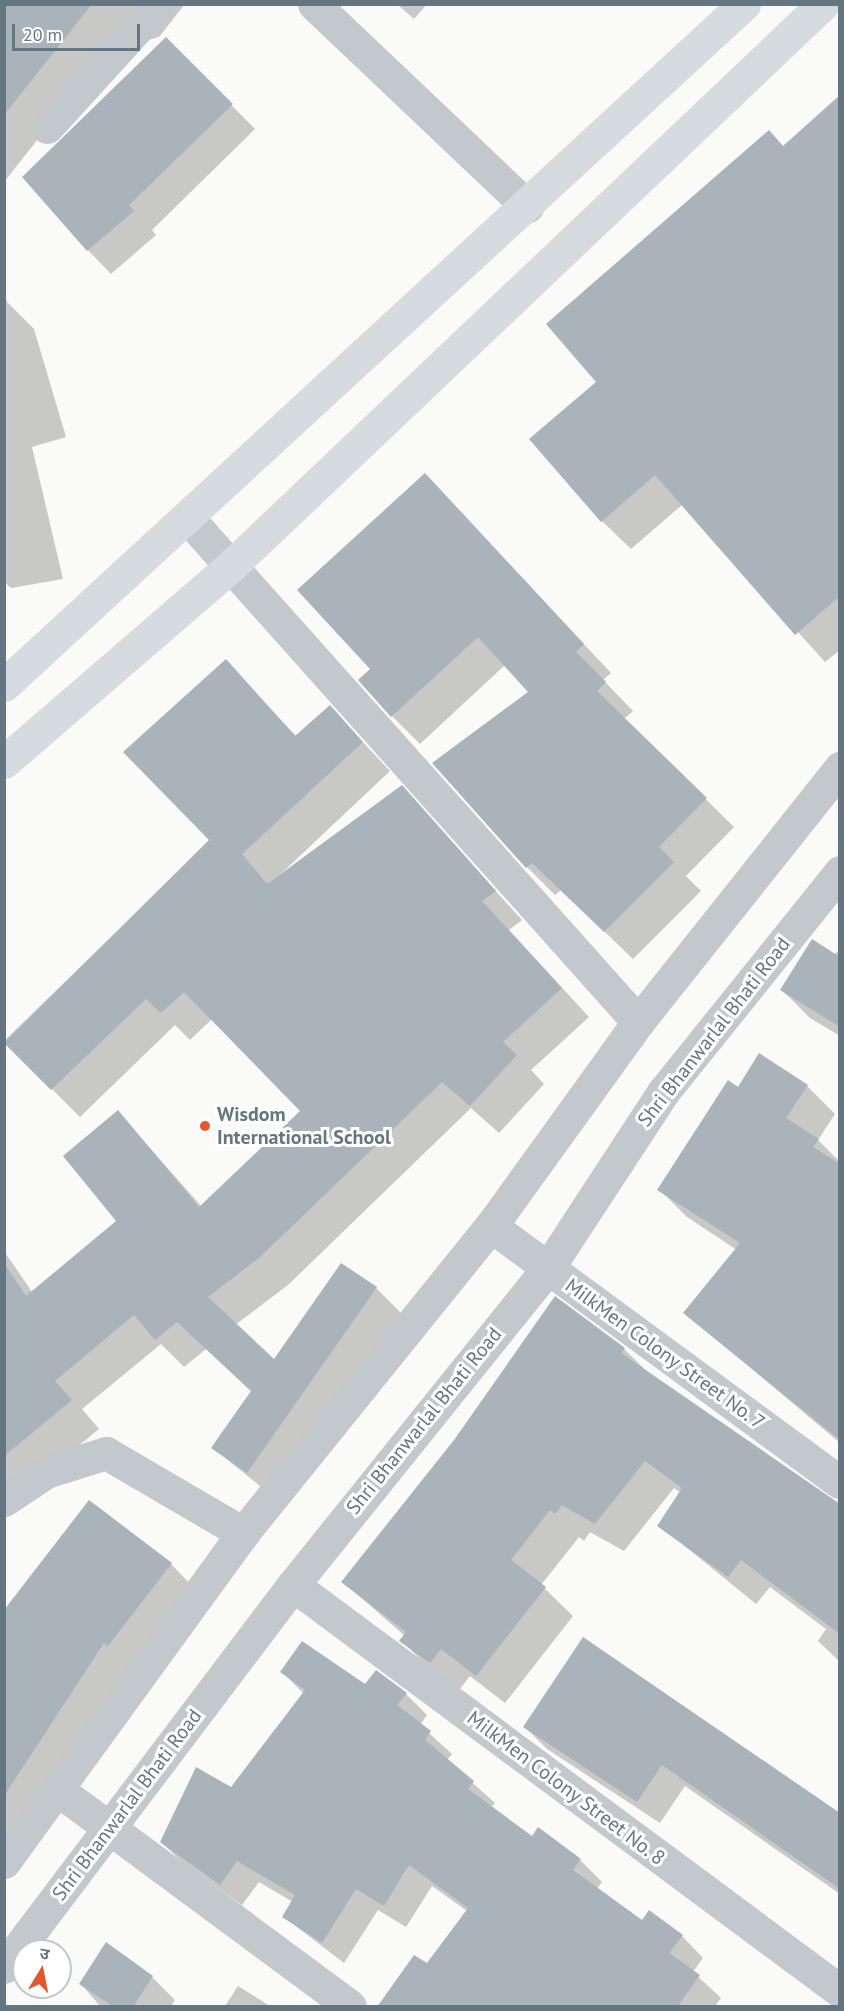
<!DOCTYPE html>
<meta charset="utf-8">
<style>
body{margin:0}
#map{position:relative;width:844px;height:2011px;overflow:hidden;background:#fafaf8;font-family:"PT Sans","Noto Sans Devanagari",sans-serif}
div>[style]{position:absolute}
.shadow>*{inset:0;background:#0003}
.building>*{inset:0;background:#aab3b9}
.minor>*{height:33px;margin:-16.5px;padding:0 16.5px;transform-origin:16.5px;border-radius:16.5px;background:#c3c8cc}
.major>*{height:33px;margin:-16.5px;padding:0 16.5px;transform-origin:16.5px;border-radius:16.5px;background:#d6dbdf}
.dots>*{width:16px;height:16px;translate:-50% -50%;box-sizing:border-box;border:3px solid #fff;border-radius:50%}
span{translate:-50% -50%;white-space:nowrap;text-align:center;line-height:1.15;-webkit-text-stroke:6px #fff;paint-order:stroke}
.street-label{font-size:20px;color:#657683}
.poi-label{font-size:20px;color:#657683;font-weight:700}
.left{translate:0 -50%;text-align:left}
.frame{position:absolute;inset:0;border:6px solid #657683;pointer-events:none}
.north{position:absolute;left:12px;top:1939px;width:60px;height:60px;box-sizing:border-box;background:#fff;border:2px solid #c1c8cd;border-radius:50%;rotate:10deg;font-size:16px;font-weight:700;line-height:24px;text-align:center;color:#657683}
.north::after{content:'';display:block;margin:auto;width:21px;height:27px;background:#e4572e;clip-path:polygon(50% 0,100% 100%,50% 72%,0 100%)}
.scale{position:absolute;left:12px;top:24px;width:128px;height:27px;box-sizing:border-box;border:3px solid #657683;border-top:0;padding-left:8px;font-size:18px;line-height:21px;white-space:nowrap;color:#657683;-webkit-text-stroke:4px #fff;paint-order:stroke}
</style>
<div id="map">
<div class="shadow">
<div style="clip-path:polygon(4px 4px,185px 4px,159px 37px,107px 52px,4px 182px)"></div>
<div style="clip-path:polygon(397px 4px,427px 4px,414px 19px)"></div>
<div style="clip-path:polygon(166px 39px,255px 129px,152px 230px,156px 235px,111px 274px,88px 250px)"></div>
<div style="clip-path:polygon(840px 97px,840px 650px,825px 662px,683px 504px,631px 549px,602px 521px,598px 382px,769px 132px,784px 147px)"></div>
<div style="clip-path:polygon(4px 288px,7px 302px,34px 329px,66px 437px,32px 447px,63px 579px,11px 588px,4px 582px)"></div>
<div style="clip-path:polygon(425px 475px,611px 673px,603px 680px,633px 711px,624px 719px,734px 827px,686px 876px,701px 891px,633px 959px,561px 890px,555px 895px,527px 867px,530px 692px,505px 665px,420px 744px,392px 716px,372px 669px)"></div>
<div style="clip-path:polygon(226px 661px,297px 737px,330px 707px,390px 771px,269px 885px,401px 787px,522px 920px,509px 930px,589px 1017px,531px 1070px,544px 1084px,499px 1133px,471px 1108px,288px 1285px,235px 1325px,274px 1361px,376px 1288px,404px 1316px,276px 1499px,213px 1448px,252px 1392px,206px 1349px,184px 1367px,161px 1344px,82px 1409px,99px 1429px,4px 1507px,4px 1251px,32px 1292px,118px 1221px,118px 1112px,202px 1207px,302px 1111px,212px 1019px,190px 1040px,175px 1025px,80px 1117px,4px 1041px,211px 840px)"></div>
<div style="clip-path:polygon(840px 950px,840px 1036px,810px 1018px,782px 990px)"></div>
<div style="clip-path:polygon(807px 1086px,835px 1114px,818px 1140px,840px 1162px,840px 1443px,685px 1313px,737px 1250px,687px 1217px,659px 1189px,738px 1089px)"></div>
<div style="clip-path:polygon(624px 1349px,652px 1376px,840px 1506px,840px 1662px,818px 1641px,826px 1629px,770px 1587px,756px 1604px,659px 1525px,681px 1493px,674px 1488px,624px 1551px,590px 1532px,584px 1541px,579px 1537px,541px 1585px,573px 1616px,505px 1703px,470px 1676px,459px 1690px,429px 1668px,401px 1640px,405px 1636px,343px 1582px)"></div>
<div style="clip-path:polygon(171px 1564px,195px 1589px,4px 1838px,4px 1612px)"></div>
<div style="clip-path:polygon(583px 1639px,840px 1816px,840px 1894px,685px 1786px,660px 1823px,547px 1749px,525px 1727px)"></div>
<div style="clip-path:polygon(282px 1672px,406px 1694px,427px 1715px,420px 1725px,452px 1754px,447px 1760px,495px 1803px,491px 1808px,532px 1838px,580px 1860px,602px 1882px,597px 1889px,643px 1922px,682px 1936px,703px 1958px,693px 1972px,721px 1998px,715px 2006px,400px 2006px,467px 1911px,432px 1886px,406px 1927px,378px 1910px,344px 1963px,284px 1917px,293px 1902px,259px 1882px,242px 1905px,183px 1863px,161px 1842px,231px 1789px,304px 1694px)"></div>
<div style="clip-path:polygon(152px 1977px,175px 2000px,171px 2006px,100px 2006px,81px 1984px)"></div>
<div style="clip-path:polygon(238px 1986px,270px 2006px,225px 2006px)"></div>
</div>
<div class="building">
<div style="clip-path:polygon(4px 4px,92px 4px,4px 115px)"></div>
<div style="clip-path:polygon(166px 37px,233px 104px,129px 205px,134px 211px,87px 251px,22px 177px)"></div>
<div style="clip-path:polygon(840px 95px,840px 596px,795px 635px,655px 475px,601px 522px,529px 439px,596px 382px,546px 324px,769px 130px,783px 146px)"></div>
<div style="clip-path:polygon(425px 473px,584px 644px,576px 652px,606px 682px,597px 691px,707px 798px,659px 847px,674px 862px,604px 932px,532px 863px,526px 868px,432px 763px,528px 692px,478px 637px,391px 717px,358px 680px,370px 669px,297px 590px)"></div>
<div style="clip-path:polygon(226px 659px,295px 736px,330px 705px,363px 742px,242px 854px,267px 884px,402px 785px,496px 891px,482px 901px,562px 988px,503px 1042px,517px 1055px,470px 1106px,442px 1082px,260px 1257px,208px 1297px,274px 1359px,341px 1263px,377px 1287px,247px 1473px,211px 1448px,251px 1391px,177px 1322px,155px 1340px,134px 1315px,55px 1381px,72px 1400px,4px 1456px,4px 1263px,26px 1296px,116px 1221px,63px 1156px,118px 1110px,199px 1207px,300px 1111px,184px 992px,161px 1013px,146px 999px,51px 1090px,4px 1043px,209px 840px,123px 752px)"></div>
<div style="clip-path:polygon(812px 939px,840px 957px,840px 1027px,780px 990px)"></div>
<div style="clip-path:polygon(759px 1053px,808px 1085px,786px 1118px,819px 1139px,813px 1147px,840px 1164px,840px 1440px,683px 1313px,740px 1243px,657px 1190px,728px 1080px,738px 1087px)"></div>
<div style="clip-path:polygon(555px 1296px,625px 1348px,621px 1353px,840px 1504px,840px 1634px,741px 1560px,728px 1577px,657px 1526px,682px 1488px,645px 1461px,595px 1524px,562px 1505px,555px 1514px,550px 1510px,511px 1560px,546px 1587px,476px 1676px,441px 1649px,430px 1663px,399px 1641px,406px 1632px,341px 1582px,454px 1440px)"></div>
<div style="clip-path:polygon(89px 1500px,172px 1563px,108px 1646px,104px 1643px,4px 1796px,4px 1610px)"></div>
<div style="clip-path:polygon(583px 1637px,840px 1813px,840px 1889px,662px 1765px,637px 1802px,523px 1727px)"></div>
<div style="clip-path:polygon(302px 1641px,365px 1684px,376px 1670px,407px 1693px,397px 1705px,431px 1731px,425px 1740px,474px 1781px,468px 1789px,532px 1836px,538px 1827px,581px 1859px,573px 1870px,642px 1920px,649px 1910px,683px 1935px,669px 1953px,700px 1975px,677px 2007px,377px 2007px,414px 1955px,427px 1963px,468px 1908px,409px 1865px,384px 1906px,356px 1889px,322px 1943px,282px 1917px,295px 1895px,237px 1861px,220px 1885px,160px 1842px,196px 1767px,231px 1787px,305px 1690px,280px 1672px)"></div>
<div style="clip-path:polygon(106px 1942px,153px 1976px,133px 2007px,114px 2007px,79px 1984px)"></div>
</div>
<div class="minor">
<div style="left:314px;top:4px;width:294px;rotate:43.5deg"></div>
<div style="left:47px;top:127px;width:166px;rotate:-47.7deg"></div>
<div style="left:187px;top:517px;width:677px;rotate:48.23deg"></div>
<div style="left:491px;top:1226px;width:433px;rotate:36.3deg"></div>
<div style="left:4px;top:1500px;width:50px;rotate:-33.7deg"></div>
<div style="left:46px;top:1472px;width:63px;rotate:-17.6deg"></div>
<div style="left:106px;top:1453px;width:159px;rotate:30.3deg"></div>
<div style="left:293px;top:1585px;width:681px;rotate:36.58deg"></div>
<div style="left:58px;top:1790px;width:363px;rotate:36.5deg"></div>
<div style="left:4px;top:1862px;width:407px;rotate:-54deg"></div>
<div style="left:243px;top:1533px;width:395px;rotate:-51.1deg"></div>
<div style="left:491px;top:1226px;width:251px;rotate:-54.2deg"></div>
<div style="left:638px;top:1022px;width:325px;rotate:-51.5deg"></div>
<div style="left:4px;top:1967px;width:479px;rotate:-52.9deg"></div>
<div style="left:293px;top:1585px;width:407px;rotate:-51.2deg"></div>
<div style="left:548px;top:1268px;width:212px;rotate:-56.8deg"></div>
<div style="left:664px;top:1091px;width:281px;rotate:-51.2deg"></div>
</div>
<div class="major">
<div style="left:4px;top:685px;width:1006px;rotate:-42.62deg"></div>
<div style="left:4px;top:762px;width:301px;rotate:-40.8deg"></div>
<div style="left:232px;top:565px;width:815px;rotate:-43.51deg"></div>
</div>
<div class="dots">
<div style="left:205px;top:1126px;background:#e4572e"></div>
</div>
<div class="street-label">
<span style="left:714px;top:1032px;rotate:-52deg">Shri Bhanwarlal Bhati Road</span>
<span style="left:665px;top:1354px;rotate:36deg">MilkMen Colony Street No. 7</span>
<span style="left:424px;top:1421px;rotate:-51deg">Shri Bhanwarlal Bhati Road</span>
<span style="left:566px;top:1788px;rotate:37deg">MilkMen Colony Street No. 8</span>
<span style="left:127px;top:1805px;rotate:-53deg">Shri Bhanwarlal Bhati Road</span>
</div>
<div class="poi-label">
<span class="left" style="left:217px;top:1126px">Wisdom<br>International School</span>
</div>
<div class="frame"></div>
<div class="north">उ</div>
<div class="scale">20 m</div>
</div>
